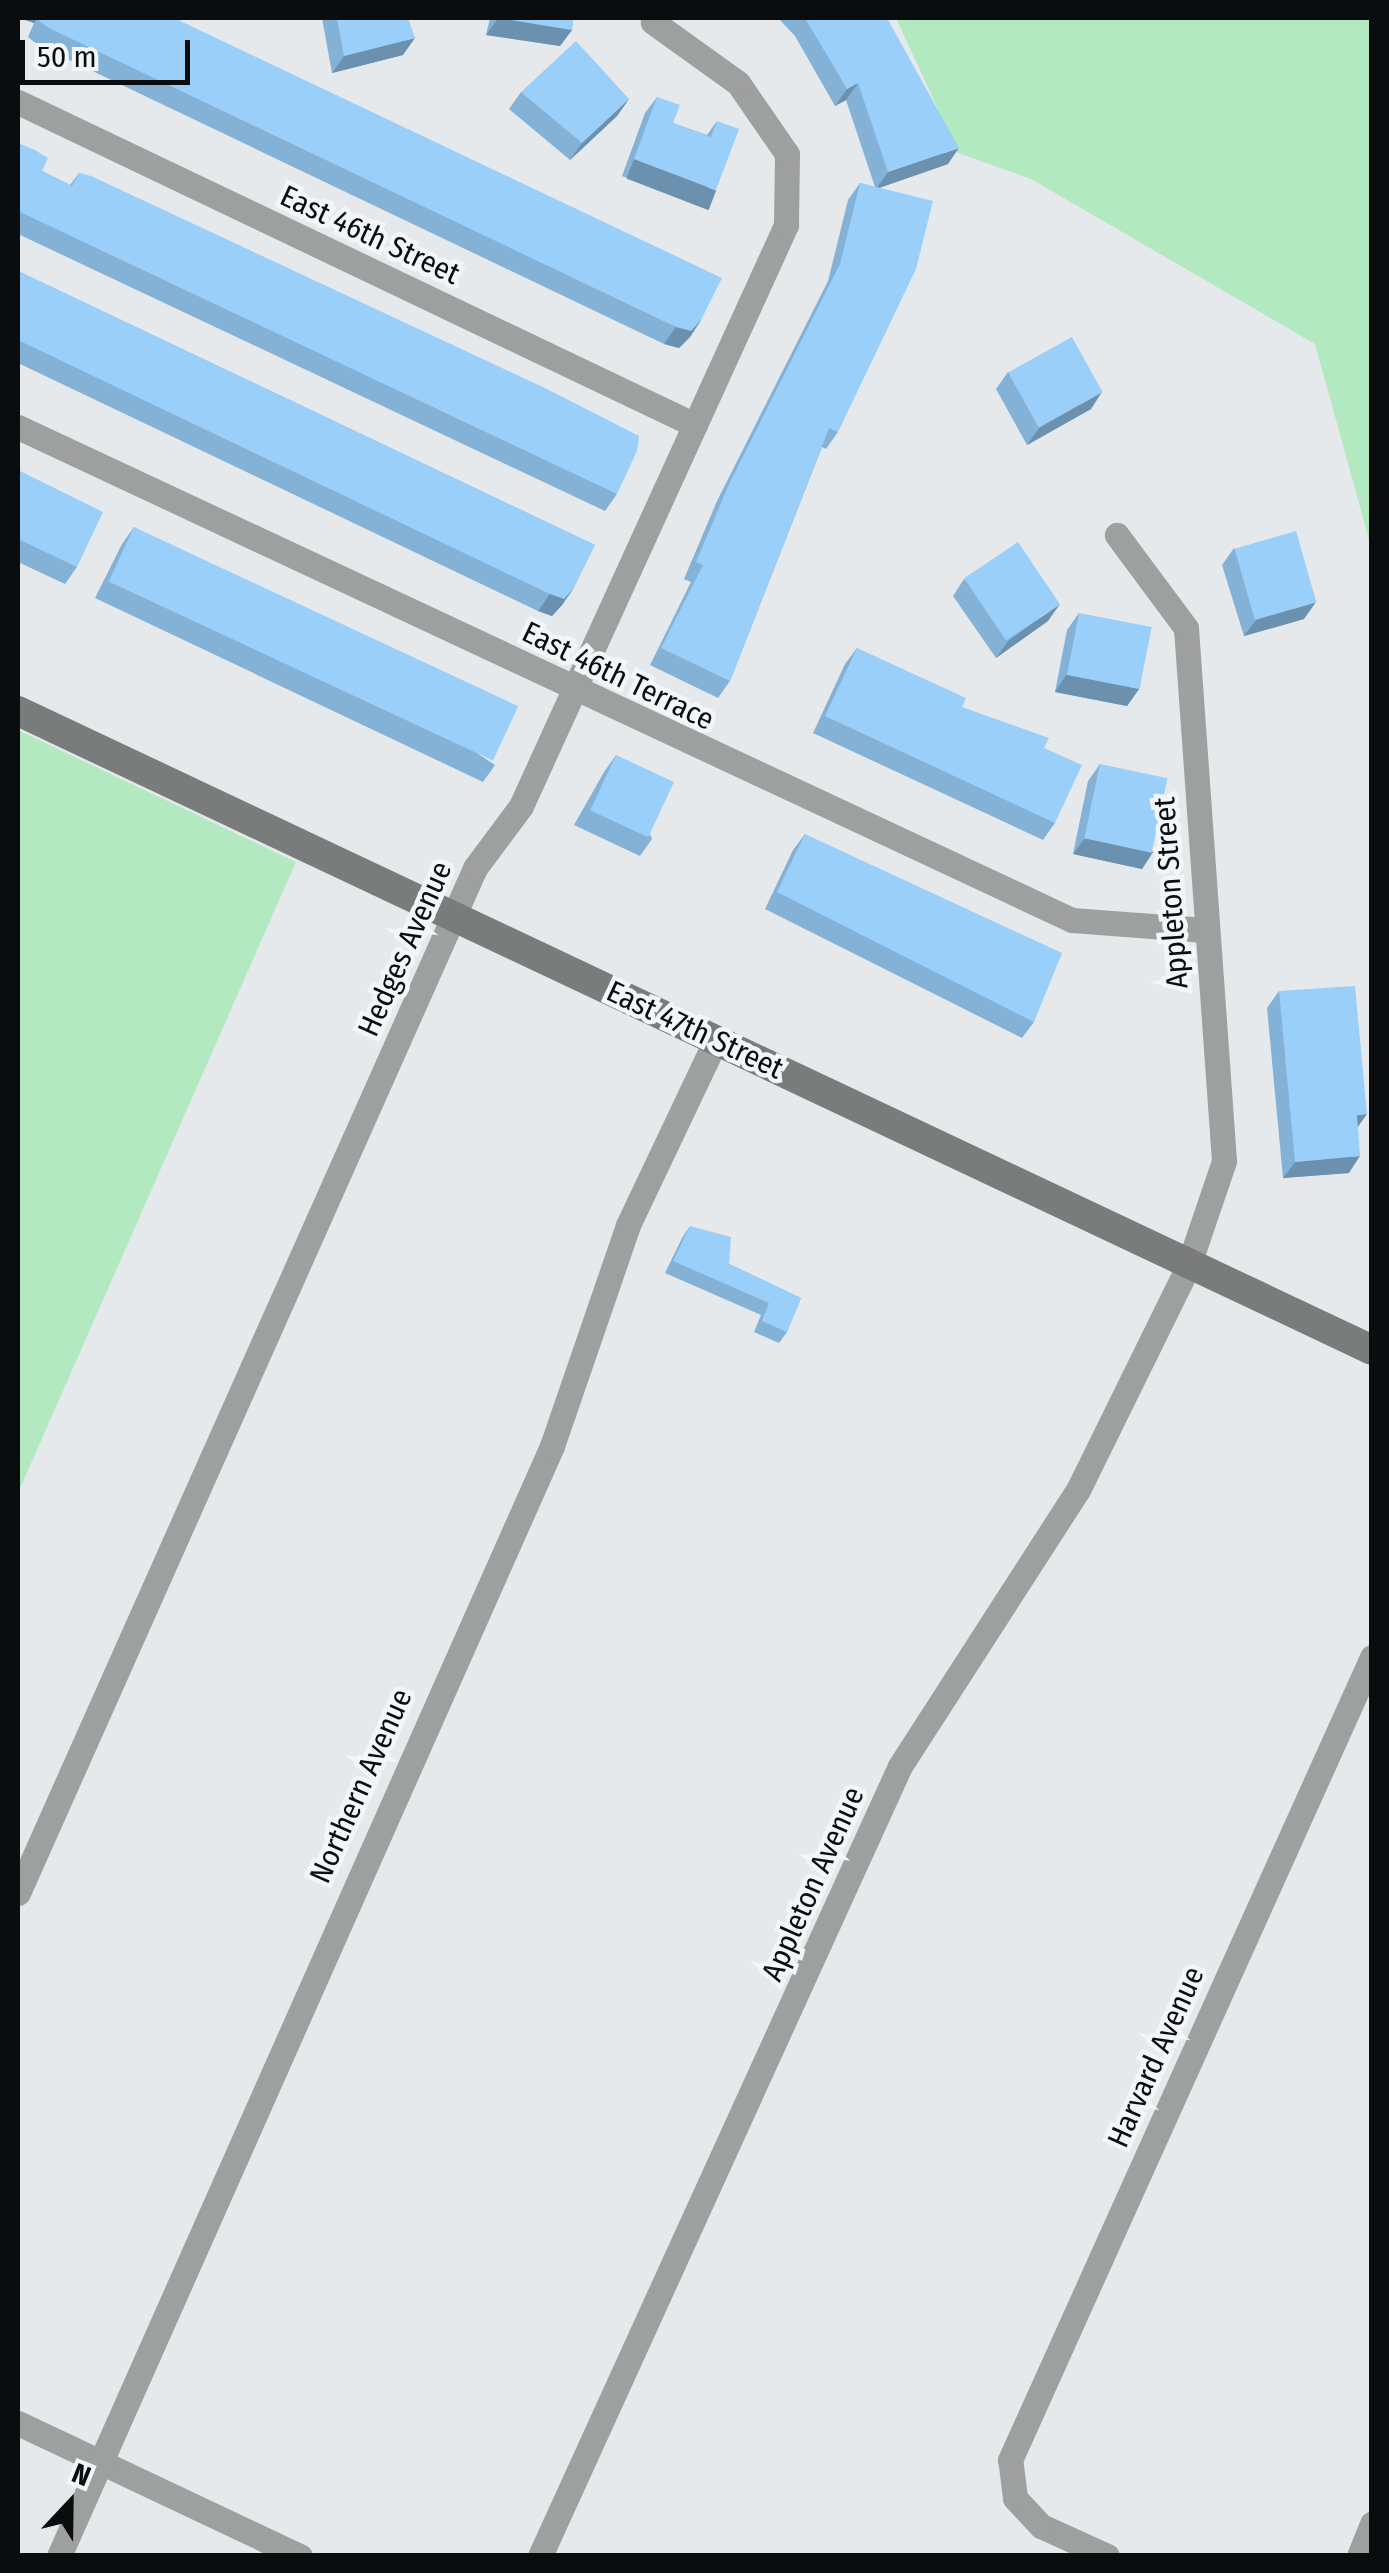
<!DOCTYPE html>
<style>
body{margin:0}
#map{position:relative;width:1389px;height:2573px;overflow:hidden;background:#e6e9eb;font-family:"Fira Sans Condensed",sans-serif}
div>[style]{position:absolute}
.green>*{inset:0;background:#b2e9c1}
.minor>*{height:25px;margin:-12.5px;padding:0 12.5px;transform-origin:12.5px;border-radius:12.5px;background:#9e9f9f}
.secondary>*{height:30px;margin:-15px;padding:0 15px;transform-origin:15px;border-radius:15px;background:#7a7c7b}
.wall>*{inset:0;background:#84b2d7}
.shaded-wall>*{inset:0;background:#6c91af;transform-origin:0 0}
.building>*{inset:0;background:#9acffa;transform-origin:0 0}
span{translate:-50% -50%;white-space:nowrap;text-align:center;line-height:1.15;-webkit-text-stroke:9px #f3f6f8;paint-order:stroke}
.street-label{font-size:30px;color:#0b0c0d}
.frame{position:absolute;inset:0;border:20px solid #0b0c0d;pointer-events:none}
.north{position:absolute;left:20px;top:2453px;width:100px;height:100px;-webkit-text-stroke:8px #f3f6f8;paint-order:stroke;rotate:22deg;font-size:28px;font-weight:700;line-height:40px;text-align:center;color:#0b0c0d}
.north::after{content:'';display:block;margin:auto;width:35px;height:45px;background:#0b0c0d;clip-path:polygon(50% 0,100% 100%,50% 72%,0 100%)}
.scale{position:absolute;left:20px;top:40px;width:170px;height:45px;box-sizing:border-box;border:5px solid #0b0c0d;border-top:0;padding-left:12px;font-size:30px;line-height:35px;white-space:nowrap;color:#0b0c0d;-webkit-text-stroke:8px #f3f6f8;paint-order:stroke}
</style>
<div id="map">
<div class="green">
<div style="clip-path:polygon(896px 18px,1371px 18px,1371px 547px,1315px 344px,1031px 179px,958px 153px)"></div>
<div style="clip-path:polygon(18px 730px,296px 862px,18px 1493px)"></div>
</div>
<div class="minor">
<div style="left:18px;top:102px;width:750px;rotate:25.51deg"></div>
<div style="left:18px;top:427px;width:1164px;rotate:25.07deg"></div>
<div style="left:1072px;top:920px;width:133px;rotate:4.3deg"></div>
<div style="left:18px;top:1893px;width:1122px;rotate:-65.97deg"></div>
<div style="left:475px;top:868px;width:77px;rotate:-53.4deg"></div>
<div style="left:521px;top:806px;width:639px;rotate:-65.48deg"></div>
<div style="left:786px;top:225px;width:71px;rotate:-89.2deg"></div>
<div style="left:787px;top:154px;width:86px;rotate:-124.6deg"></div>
<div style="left:738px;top:83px;width:105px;rotate:-144.3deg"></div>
<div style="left:18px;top:2423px;width:312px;rotate:25.3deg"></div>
<div style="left:59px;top:2556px;width:1215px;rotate:-66.05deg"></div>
<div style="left:552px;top:1446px;width:234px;rotate:-71deg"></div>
<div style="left:628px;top:1225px;width:205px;rotate:-64.6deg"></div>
<div style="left:540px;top:2556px;width:868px;rotate:-65.5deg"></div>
<div style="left:900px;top:1766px;width:328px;rotate:-57.2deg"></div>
<div style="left:1078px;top:1490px;width:252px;rotate:-63.8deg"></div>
<div style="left:1189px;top:1264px;width:109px;rotate:-71.2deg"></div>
<div style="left:1224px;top:1161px;width:534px;rotate:-94.08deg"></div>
<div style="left:1186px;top:628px;width:116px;rotate:-126.6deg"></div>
<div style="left:1107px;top:2556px;width:72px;rotate:-155.6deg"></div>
<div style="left:1041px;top:2526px;width:38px;rotate:-133deg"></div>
<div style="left:1015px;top:2498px;width:38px;rotate:-97deg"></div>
<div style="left:1010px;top:2460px;width:881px;rotate:-65.73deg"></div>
<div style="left:1359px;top:2556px;width:35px;rotate:-68deg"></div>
</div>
<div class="secondary">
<div style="left:18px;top:711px;width:1497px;rotate:25.26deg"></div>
</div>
<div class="wall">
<div style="clip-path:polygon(19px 18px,174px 18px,701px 320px,690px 337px,679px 348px,664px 344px,38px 45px,28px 37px,34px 23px)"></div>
<div style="clip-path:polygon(322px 18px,408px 18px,403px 55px,332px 73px)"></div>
<div style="clip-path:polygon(490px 18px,573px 18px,572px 30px,560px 46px,486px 35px)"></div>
<div style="clip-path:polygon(778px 18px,887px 18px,948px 164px,879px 188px,838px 432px,826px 449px,822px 447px,730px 681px,718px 698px,650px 665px,691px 582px,684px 579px,717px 501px,828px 281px,848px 200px,860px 183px,875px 187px,846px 100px,835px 106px,795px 36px)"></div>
<div style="clip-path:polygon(521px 92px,629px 99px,617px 116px,570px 160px,509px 109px)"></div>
<div style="clip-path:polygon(657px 97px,673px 123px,707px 135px,717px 121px,705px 207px,622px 176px,645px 113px)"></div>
<div style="clip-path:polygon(18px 143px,42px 171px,70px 185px,79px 173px,617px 494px,605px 511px,18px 234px)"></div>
<div style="clip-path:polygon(18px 271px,595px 545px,562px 605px,552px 616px,538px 611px,18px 363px)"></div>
<div style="clip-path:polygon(1008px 372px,1091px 409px,1027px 445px,996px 389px)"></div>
<div style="clip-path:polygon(18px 470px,77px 567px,65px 584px,18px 562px)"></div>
<div style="clip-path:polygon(134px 527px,495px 765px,483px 782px,95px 598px,122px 544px)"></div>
<div style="clip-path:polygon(1234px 548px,1304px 619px,1244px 636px,1222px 565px)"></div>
<div style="clip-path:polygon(964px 579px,1048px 621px,996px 658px,953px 596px)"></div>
<div style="clip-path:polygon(1079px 613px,1139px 689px,1127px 706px,1055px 692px,1067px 630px)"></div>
<div style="clip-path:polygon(857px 648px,962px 707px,1044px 748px,1055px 823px,1043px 840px,813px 733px,845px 664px)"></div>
<div style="clip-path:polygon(616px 755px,652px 839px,640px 856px,574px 825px,604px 772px)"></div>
<div style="clip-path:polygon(1100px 764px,1153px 852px,1142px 869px,1073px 854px,1088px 781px)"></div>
<div style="clip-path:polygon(805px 834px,1034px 1022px,1022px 1038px,765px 909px,793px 850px)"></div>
<div style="clip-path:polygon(1279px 991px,1358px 1127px,1349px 1173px,1283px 1178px,1267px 1008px)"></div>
<div style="clip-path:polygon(690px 1226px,729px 1264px,801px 1298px,787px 1332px,779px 1343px,754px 1332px,761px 1315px,665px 1273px,682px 1238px)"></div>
</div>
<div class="shaded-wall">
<div style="clip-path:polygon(19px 18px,38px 18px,34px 23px)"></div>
<div style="clip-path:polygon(498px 18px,572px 30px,560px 46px,486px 35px)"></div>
<div style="clip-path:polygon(415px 38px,403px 55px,332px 73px,344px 56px)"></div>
<div style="clip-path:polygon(858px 83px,846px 100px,835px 106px,847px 89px)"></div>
<div style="clip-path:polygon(629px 99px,617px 116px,570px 160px,582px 143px)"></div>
<div style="clip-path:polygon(959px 148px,948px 164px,876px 189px,888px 172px)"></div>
<div style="left:634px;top:159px;width:88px;height:21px;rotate:21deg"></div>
<div style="clip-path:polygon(701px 320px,690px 337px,679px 348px,664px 344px,676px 327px)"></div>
<div style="clip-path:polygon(1102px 392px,1091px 409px,1027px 445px,1039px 428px)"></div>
<div style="clip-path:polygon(574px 588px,562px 605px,552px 616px,538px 611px,550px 594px)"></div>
<div style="clip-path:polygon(1316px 602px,1304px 619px,1244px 636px,1256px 620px)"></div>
<div style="clip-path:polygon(1060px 604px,1048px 621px,996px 658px,1008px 641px)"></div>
<div style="clip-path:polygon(1066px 675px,1139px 689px,1127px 706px,1055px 692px)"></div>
<div style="clip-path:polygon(1085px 838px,1153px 852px,1142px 869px,1073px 854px)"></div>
<div style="clip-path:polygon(1367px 1114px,1355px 1131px,1357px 1115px)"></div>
<div style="clip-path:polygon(1360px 1156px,1349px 1173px,1283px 1178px,1295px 1162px)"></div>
</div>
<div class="building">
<div style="clip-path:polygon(41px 18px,174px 18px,722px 278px,701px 320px,691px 331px,676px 327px,49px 28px,39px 21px)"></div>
<div style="clip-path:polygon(337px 18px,408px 18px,415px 38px,344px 56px)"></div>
<div style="clip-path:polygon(498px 18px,573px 18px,572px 30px)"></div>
<div style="clip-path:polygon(805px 18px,887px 18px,959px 148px,888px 172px,858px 83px,847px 89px)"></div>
<div style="clip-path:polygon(576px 41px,629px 99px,582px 143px,521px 92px)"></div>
<div style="clip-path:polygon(657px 97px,680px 105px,673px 123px,711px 137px,717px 121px,739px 129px,716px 190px,634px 159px)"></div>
<div style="clip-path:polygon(18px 143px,35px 150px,48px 158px,42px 171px,72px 186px,79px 173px,91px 176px,547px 389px,639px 436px,637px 451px,617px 494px,18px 211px)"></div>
<div style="clip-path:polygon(860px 183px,933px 201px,916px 269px,838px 432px,829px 428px,730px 681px,661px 648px,703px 565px,696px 562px,729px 484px,840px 264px)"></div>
<div style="clip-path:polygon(18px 271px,595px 545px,574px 588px,564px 599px,550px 594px,18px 340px)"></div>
<div style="left:1072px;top:337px;width:63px;height:73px;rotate:61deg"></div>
<div style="clip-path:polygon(18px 470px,103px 512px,77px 567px,18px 539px)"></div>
<div style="left:134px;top:527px;width:424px;height:60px;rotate:25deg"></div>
<div style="left:1296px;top:531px;width:74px;height:64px;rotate:74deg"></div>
<div style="left:1018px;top:542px;width:75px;height:65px;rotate:56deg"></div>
<div style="left:1079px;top:613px;width:74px;height:63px;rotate:11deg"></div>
<div style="clip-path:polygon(857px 648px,966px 698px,962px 707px,1049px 738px,1044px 748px,1082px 765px,1055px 823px,825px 716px)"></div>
<div style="left:616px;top:755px;width:64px;height:61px;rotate:25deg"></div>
<div style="left:1100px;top:764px;width:69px;height:76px;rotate:12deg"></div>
<div style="clip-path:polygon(805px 834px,1062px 953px,1034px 1022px,777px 892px)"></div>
<div style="clip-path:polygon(1355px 986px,1367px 1114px,1357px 1115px,1360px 1156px,1295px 1162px,1279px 991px)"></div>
<div style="clip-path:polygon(690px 1226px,731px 1237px,729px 1264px,801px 1298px,787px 1332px,762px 1321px,769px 1303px,673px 1261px)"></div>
</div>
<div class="street-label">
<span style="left:370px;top:235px;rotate:25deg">East 46th Street</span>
<span style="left:618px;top:676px;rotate:26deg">East 46th Terrace</span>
<span style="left:1171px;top:893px;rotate:-94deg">Appleton Street</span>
<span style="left:405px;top:949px;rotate:-66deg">Hedges Avenue</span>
<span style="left:695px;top:1030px;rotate:25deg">East 47th Street</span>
<span style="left:361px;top:1786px;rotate:-66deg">Northern Avenue</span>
<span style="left:813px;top:1884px;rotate:-66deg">Appleton Avenue</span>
<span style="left:1156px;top:2057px;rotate:-66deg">Harvard Avenue</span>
</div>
<div class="frame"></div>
<div class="north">N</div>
<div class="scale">50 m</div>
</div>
